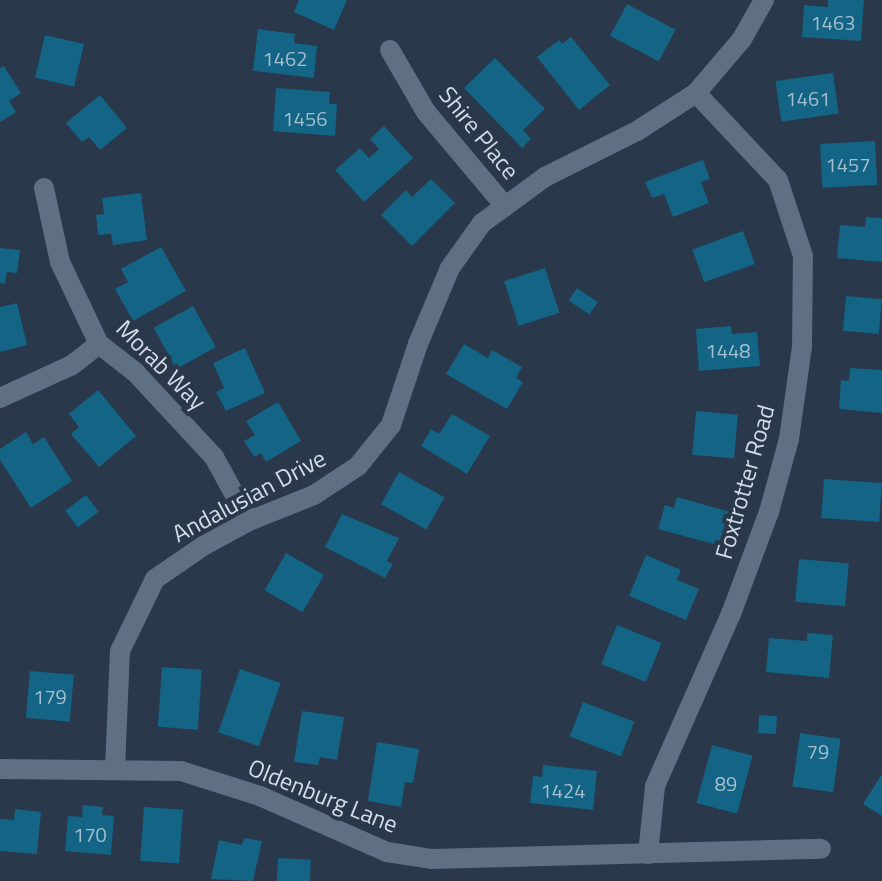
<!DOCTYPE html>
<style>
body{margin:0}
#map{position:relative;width:882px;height:881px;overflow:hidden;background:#29384a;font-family:"Titillium Web",sans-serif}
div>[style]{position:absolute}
.building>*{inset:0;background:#146486;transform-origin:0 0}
.street>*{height:20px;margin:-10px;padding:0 10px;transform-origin:10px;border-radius:10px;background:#5f7085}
span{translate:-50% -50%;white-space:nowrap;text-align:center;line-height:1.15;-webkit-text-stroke:8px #29384a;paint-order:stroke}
.number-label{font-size:20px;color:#a3bfd0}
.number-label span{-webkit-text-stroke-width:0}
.street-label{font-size:24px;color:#d3dde9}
</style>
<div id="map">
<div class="building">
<div style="clip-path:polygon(299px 0,347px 0,334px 30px,294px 12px)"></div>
<div style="clip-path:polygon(828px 0,864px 0,861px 41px,802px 37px,804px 5px,828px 7px)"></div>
<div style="left:627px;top:4px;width:55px;height:36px;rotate:28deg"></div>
<div style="clip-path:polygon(258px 29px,295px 34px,294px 43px,317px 46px,314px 78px,253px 71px)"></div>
<div style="left:45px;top:35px;width:40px;height:44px;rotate:13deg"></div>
<div style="clip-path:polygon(571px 37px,610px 85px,579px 110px,537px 57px,559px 40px,562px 44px)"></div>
<div style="clip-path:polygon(495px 58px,545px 109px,523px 130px,531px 139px,522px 148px,464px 88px)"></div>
<div style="clip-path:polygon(4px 66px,21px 93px,9px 101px,16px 112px,0 122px,0 68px)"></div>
<div style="left:833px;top:73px;width:41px;height:58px;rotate:82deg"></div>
<div style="clip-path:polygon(276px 88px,330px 92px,329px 104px,337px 104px,335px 136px,273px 131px)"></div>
<div style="clip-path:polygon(100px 95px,127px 128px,100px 150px,89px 137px,82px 142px,66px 123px)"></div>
<div style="clip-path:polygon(384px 126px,413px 158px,364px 202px,335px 170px,360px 148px,369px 158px,379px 149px,370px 139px)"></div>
<div style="left:875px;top:141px;width:44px;height:55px;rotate:87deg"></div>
<div style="clip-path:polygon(703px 160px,710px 179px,701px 182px,709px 203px,673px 217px,664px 194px,652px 198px,645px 182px)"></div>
<div style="clip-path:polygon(431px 179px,455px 203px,412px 246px,381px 215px,406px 190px,412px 197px)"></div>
<div style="clip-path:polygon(141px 193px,147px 240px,113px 245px,111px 234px,98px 235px,96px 215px,104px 214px,102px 198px)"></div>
<div style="clip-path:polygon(866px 217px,882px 218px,882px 262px,837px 258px,840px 225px,865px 227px)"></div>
<div style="left:743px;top:231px;width:35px;height:54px;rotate:70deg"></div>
<div style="clip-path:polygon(161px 247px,186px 291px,133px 321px,115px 289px,128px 282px,121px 269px)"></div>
<div style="clip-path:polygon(0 248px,20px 250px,17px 273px,7px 272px,5px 284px,0 283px)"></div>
<div style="left:545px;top:268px;width:47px;height:43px;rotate:72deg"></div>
<div style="left:577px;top:288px;width:25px;height:15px;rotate:34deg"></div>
<div style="left:846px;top:296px;width:36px;height:35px;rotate:5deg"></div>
<div style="clip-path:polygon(17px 303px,27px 345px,0 352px,0 307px)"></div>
<div style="left:193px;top:306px;width:47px;height:45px;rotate:61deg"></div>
<div style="clip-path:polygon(731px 326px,732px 334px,757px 332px,760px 366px,699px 371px,696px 329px)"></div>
<div style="clip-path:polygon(464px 344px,488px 358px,492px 350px,522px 367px,516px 378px,523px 382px,507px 409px,446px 374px)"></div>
<div style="clip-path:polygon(245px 348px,265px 393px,226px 411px,216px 392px,224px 388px,213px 363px)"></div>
<div style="clip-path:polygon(850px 368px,882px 370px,882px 413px,839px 409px,841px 380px,849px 381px)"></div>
<div style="clip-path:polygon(98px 390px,136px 436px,99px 467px,71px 434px,79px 427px,69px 414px)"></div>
<div style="clip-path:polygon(278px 402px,301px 441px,266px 462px,261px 453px,254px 457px,244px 441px,255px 435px,246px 421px)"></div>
<div style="left:696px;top:411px;width:42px;height:44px;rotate:5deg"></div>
<div style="clip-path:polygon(452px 414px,490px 436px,467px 474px,421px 446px,431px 429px,439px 434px)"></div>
<div style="clip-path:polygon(26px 432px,33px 444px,44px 437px,72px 481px,31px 508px,0 460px,0 449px)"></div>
<div style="left:399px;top:472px;width:52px;height:37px;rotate:29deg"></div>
<div style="left:824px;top:479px;width:58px;height:39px;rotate:4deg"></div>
<div style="left:86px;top:495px;width:21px;height:26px;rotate:53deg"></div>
<div style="clip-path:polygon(677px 497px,730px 512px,721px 546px,658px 529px,665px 505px,674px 508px)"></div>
<div style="clip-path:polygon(342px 514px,399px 538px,387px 561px,393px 564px,385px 578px,325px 547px)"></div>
<div style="left:286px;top:553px;width:44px;height:43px;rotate:30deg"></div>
<div style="clip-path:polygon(646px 555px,681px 570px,677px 580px,699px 589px,686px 620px,629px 596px)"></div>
<div style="left:799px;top:559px;width:50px;height:43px;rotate:5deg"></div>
<div style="left:617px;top:625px;width:48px;height:42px;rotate:22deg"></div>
<div style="clip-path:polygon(807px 633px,833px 635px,829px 678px,766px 672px,769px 638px,807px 641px)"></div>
<div style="left:162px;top:667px;width:40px;height:60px;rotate:4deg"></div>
<div style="left:240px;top:669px;width:43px;height:67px;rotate:19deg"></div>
<div style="left:30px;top:671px;width:44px;height:47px;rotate:5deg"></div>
<div style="left:583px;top:702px;width:55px;height:37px;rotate:21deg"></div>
<div style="clip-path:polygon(302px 711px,344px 717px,337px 760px,320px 757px,318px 765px,294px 762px)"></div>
<div style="left:759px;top:715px;width:18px;height:18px;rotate:3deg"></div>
<div style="left:800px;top:733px;width:41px;height:54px;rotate:8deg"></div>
<div style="clip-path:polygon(377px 742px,419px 749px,413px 783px,405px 782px,401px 807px,368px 801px)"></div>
<div style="left:712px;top:745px;width:42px;height:60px;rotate:15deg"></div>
<div style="clip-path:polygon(543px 765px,597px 771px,593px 810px,530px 803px,533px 776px,542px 777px)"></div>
<div style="clip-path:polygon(882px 774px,882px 816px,863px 804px)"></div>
<div style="clip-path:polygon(83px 805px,103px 807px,102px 815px,114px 816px,111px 855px,65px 851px,68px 816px,82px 817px)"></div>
<div style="left:144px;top:807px;width:39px;height:54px;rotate:4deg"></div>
<div style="clip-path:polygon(15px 809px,41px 812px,37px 854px,0 851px,0 819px,14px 820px)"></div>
<div style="clip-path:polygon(244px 838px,262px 841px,253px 881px,211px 879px,219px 840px,242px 845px)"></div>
<div style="left:278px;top:858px;width:33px;height:23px;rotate:3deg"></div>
</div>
<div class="street">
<div style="left:390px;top:50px;width:72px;rotate:59.9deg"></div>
<div style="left:426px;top:112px;width:123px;rotate:50deg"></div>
<div style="left:44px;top:188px;width:76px;rotate:77.8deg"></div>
<div style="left:60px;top:262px;width:91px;rotate:64.6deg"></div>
<div style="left:99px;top:344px;width:46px;rotate:37.9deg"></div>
<div style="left:135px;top:372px;width:116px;rotate:47.1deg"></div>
<div style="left:214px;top:457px;width:73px;rotate:61.3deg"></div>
<div style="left:0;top:398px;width:79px;rotate:-24.6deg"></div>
<div style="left:72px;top:365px;width:34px;rotate:-38deg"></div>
<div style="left:0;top:769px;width:181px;rotate:0.6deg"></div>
<div style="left:181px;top:771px;width:83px;rotate:17.6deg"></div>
<div style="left:260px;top:796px;width:139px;rotate:23.8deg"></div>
<div style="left:387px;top:852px;width:46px;rotate:8.8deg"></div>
<div style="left:432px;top:859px;width:389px;rotate:-1.5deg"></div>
<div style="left:115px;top:769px;width:118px;rotate:-87.6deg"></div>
<div style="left:120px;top:651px;width:80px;rotate:-64.1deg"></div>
<div style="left:155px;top:579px;width:58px;rotate:-34.5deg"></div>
<div style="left:203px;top:546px;width:52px;rotate:-28.5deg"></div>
<div style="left:249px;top:521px;width:70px;rotate:-21.8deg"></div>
<div style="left:314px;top:495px;width:53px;rotate:-33.4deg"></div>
<div style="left:358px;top:466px;width:53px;rotate:-51.2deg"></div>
<div style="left:391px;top:425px;width:85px;rotate:-71.6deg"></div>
<div style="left:418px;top:344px;width:82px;rotate:-67.2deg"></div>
<div style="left:450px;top:268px;width:55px;rotate:-54.6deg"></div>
<div style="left:482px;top:223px;width:78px;rotate:-36.1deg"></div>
<div style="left:545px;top:177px;width:103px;rotate:-26.6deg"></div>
<div style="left:637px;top:131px;width:70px;rotate:-32.8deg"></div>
<div style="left:696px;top:93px;width:71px;rotate:-49.6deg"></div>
<div style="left:742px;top:39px;width:45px;rotate:-60.6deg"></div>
<div style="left:648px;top:854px;width:68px;rotate:-84.1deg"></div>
<div style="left:655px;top:786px;width:188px;rotate:-66.2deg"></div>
<div style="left:731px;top:614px;width:109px;rotate:-69.6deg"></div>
<div style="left:769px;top:512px;width:76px;rotate:-74.7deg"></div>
<div style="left:789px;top:439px;width:93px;rotate:-82deg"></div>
<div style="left:802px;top:347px;width:91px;rotate:-89.4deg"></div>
<div style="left:803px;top:256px;width:80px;rotate:-108.2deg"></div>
<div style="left:778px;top:180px;width:120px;rotate:-133.3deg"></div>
</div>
<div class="number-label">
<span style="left:833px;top:22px">1463</span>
<span style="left:285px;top:58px">1462</span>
<span style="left:808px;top:98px">1461</span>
<span style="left:305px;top:118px">1456</span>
<span style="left:848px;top:164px">1457</span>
<span style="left:728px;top:350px">1448</span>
<span style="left:50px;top:696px">179</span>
<span style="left:818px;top:751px">79</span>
<span style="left:726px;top:783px">89</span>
<span style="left:563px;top:790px">1424</span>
<span style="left:90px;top:834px">170</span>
</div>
<div class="street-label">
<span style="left:479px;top:133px;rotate:51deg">Shire Place</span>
<span style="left:161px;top:365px;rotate:45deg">Morab Way</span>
<span style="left:745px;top:482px;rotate:-74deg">Foxtrotter Road</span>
<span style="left:249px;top:496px;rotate:-28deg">Andalusian Drive</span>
<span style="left:323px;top:796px;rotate:22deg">Oldenburg Lane</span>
</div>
</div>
